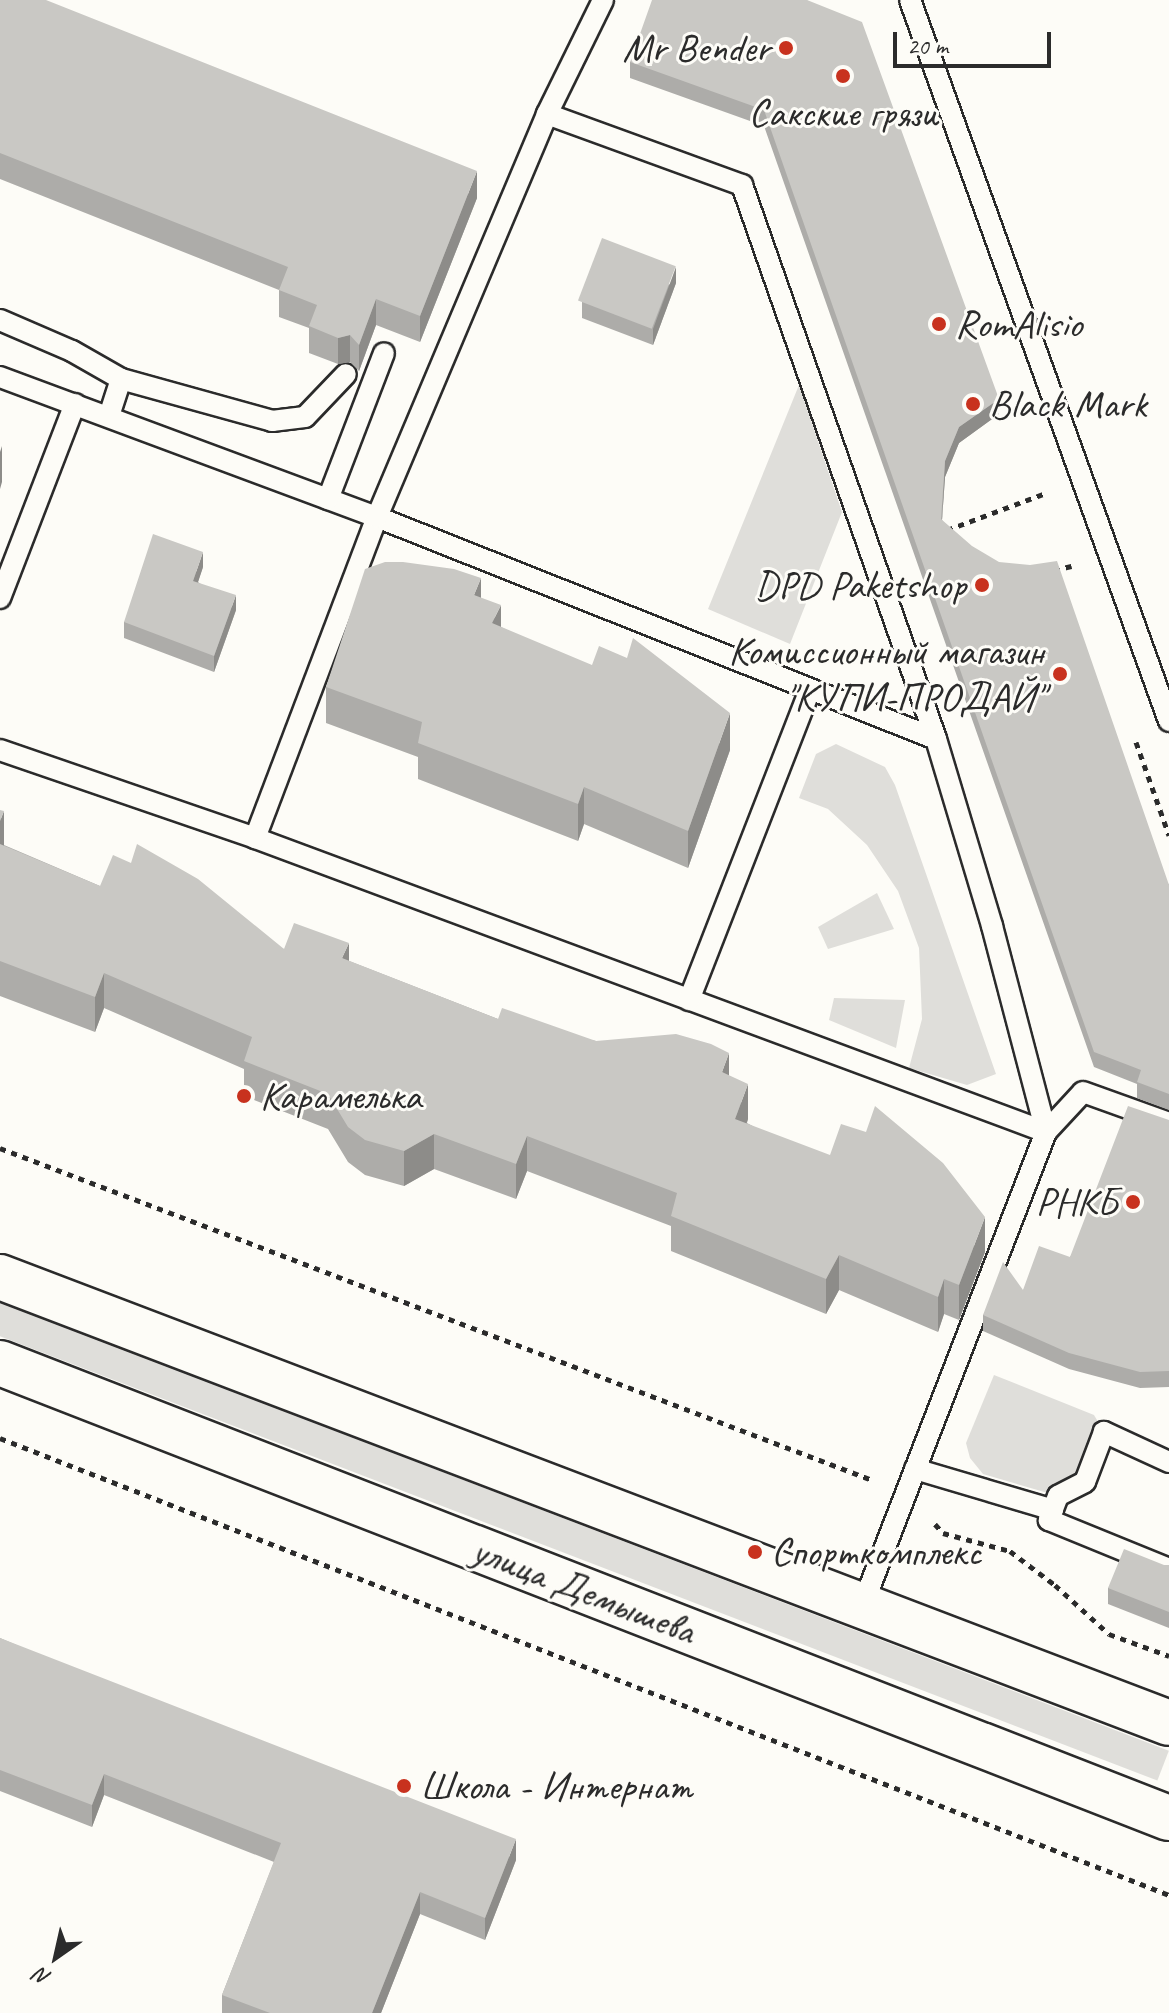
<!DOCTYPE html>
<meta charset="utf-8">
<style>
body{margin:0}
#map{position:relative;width:1169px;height:2013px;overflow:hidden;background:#fdfcf7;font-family:Caveat,sans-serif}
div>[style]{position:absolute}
.green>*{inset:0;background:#dfdeda;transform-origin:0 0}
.path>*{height:5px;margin-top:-2.5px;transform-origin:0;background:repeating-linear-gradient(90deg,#2b2b2b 0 6px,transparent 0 12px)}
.roads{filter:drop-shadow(2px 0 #2b2b2b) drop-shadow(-2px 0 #2b2b2b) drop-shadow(0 2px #2b2b2b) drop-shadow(0 -2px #2b2b2b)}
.service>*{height:20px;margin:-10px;padding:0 10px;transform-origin:10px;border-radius:10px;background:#fdfcf7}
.tertiary>*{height:44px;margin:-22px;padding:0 22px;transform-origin:22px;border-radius:22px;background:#fdfcf7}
.wall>*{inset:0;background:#adaca9}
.shaded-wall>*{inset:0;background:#8d8c89}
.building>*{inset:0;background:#c9c8c4;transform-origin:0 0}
.dots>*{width:22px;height:22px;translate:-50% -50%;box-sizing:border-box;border:4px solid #fdfcf7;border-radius:50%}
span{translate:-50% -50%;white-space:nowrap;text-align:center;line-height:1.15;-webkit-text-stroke:6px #fdfcf7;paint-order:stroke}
.poi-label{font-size:40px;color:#2b2b2b}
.right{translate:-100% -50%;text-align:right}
.left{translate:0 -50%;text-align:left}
.street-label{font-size:40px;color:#2b2b2b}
.north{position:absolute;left:16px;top:1917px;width:80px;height:80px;-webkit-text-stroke:6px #fdfcf7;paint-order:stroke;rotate:214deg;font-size:22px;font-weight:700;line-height:32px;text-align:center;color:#2b2b2b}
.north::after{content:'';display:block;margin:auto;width:28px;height:36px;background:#2b2b2b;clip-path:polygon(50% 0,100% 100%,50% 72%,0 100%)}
.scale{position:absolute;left:893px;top:32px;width:158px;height:36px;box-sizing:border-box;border:4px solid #2b2b2b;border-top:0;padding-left:10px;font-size:24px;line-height:28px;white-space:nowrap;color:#2b2b2b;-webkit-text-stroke:6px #fdfcf7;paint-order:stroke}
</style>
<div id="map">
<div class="green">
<div style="clip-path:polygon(799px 385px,842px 512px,790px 644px,708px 609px)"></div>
<div style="clip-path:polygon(836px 744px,885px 767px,895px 785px,996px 1074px,967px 1085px,909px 1068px,922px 1019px,919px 948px,898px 891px,867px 845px,828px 809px,799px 798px,816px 754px)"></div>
<div style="clip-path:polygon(877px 893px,894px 929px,828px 949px,818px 927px)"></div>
<div style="clip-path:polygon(834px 998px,905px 1000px,896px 1048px,829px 1020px)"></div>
<div style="left:0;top:1302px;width:1252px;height:32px;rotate:21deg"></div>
<div style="clip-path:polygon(994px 1375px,1094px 1415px,1104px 1432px,1085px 1482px,1058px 1496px,983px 1474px,970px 1458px,966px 1443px)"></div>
</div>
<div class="path">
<div style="left:947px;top:530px;width:106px;rotate:-20.5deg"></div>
<div style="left:1054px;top:570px;width:18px;rotate:-13deg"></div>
<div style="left:1136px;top:742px;width:99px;rotate:70.5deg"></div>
<div style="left:0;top:1148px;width:933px;rotate:20.84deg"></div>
<div style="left:0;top:1438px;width:1255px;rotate:21.35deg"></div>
<div style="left:935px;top:1524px;width:12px;rotate:48deg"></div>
<div style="left:943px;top:1533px;width:69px;rotate:15deg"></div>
<div style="left:1010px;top:1551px;width:56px;rotate:37.1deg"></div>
<div style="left:1055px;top:1585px;width:73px;rotate:42.2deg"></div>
<div style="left:1109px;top:1634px;width:64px;rotate:20.1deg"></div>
</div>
<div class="roads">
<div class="service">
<div style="left:910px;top:0;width:766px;rotate:70.24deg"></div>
<div style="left:547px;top:114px;width:208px;rotate:20deg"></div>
<div style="left:742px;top:185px;width:587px;rotate:70.7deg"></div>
<div style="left:936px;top:739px;width:195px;rotate:73.3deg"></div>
<div style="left:992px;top:926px;width:213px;rotate:75.3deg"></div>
<div style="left:1046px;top:1132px;width:506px;rotate:111.19deg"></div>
<div style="left:0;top:320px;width:78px;rotate:23.3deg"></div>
<div style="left:72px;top:351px;width:56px;rotate:29.7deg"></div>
<div style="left:0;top:377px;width:402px;rotate:20.4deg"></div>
<div style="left:377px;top:517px;width:601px;rotate:21.66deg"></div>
<div style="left:109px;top:416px;width:39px;rotate:-72deg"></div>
<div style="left:121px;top:379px;width:157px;rotate:15.5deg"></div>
<div style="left:272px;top:421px;width:33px;rotate:-7deg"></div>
<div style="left:305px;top:417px;width:59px;rotate:-46.4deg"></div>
<div style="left:328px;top:499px;width:156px;rotate:-69deg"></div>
<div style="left:0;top:598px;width:208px;rotate:-68.9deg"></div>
<div style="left:0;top:750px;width:270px;rotate:19deg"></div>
<div style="left:255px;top:838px;width:844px;rotate:20.39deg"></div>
<div style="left:1046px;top:1132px;width:54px;rotate:-47.2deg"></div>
<div style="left:1083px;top:1092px;width:91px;rotate:19.8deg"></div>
<div style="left:255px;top:838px;width:343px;rotate:-69.2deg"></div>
<div style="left:377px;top:517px;width:437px;rotate:-67.1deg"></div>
<div style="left:547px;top:114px;width:127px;rotate:-63.8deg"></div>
<div style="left:689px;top:1000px;width:333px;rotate:-68.7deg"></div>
<div style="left:1169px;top:1462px;width:72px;rotate:-155.2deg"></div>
<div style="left:1104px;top:1432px;width:53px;rotate:110.8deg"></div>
<div style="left:1085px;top:1482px;width:30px;rotate:153deg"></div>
<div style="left:1058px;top:1496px;width:26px;rotate:111deg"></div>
<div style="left:1049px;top:1520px;width:130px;rotate:22.2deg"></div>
<div style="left:915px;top:1469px;width:144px;rotate:16.5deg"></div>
</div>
<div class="tertiary">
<div style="left:0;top:1277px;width:1251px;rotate:20.88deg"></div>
<div style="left:0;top:1363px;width:1254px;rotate:21.27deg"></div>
</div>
</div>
<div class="wall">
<div style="clip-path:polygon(0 0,477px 198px,420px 342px,376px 325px,359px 371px,350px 362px,338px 364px,309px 353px,309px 328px,279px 317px,279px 290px,0 179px)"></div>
<div style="clip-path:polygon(807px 0,999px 414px,959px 443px,945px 477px,942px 520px,1169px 885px,1169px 1110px,1137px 1098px,1137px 1084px,1094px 1067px,764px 126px,630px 78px,630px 62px)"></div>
<div style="clip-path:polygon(676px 283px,653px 345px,582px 318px,582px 302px)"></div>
<div style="clip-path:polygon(203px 567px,198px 582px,236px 610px,214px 672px,124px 638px,124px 622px)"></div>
<div style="clip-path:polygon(481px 598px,501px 627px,730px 750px,688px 868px,584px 824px,578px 841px,418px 779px,418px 757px,326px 723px,326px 687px)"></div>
<div style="clip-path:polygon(0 810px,4px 845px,100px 886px,284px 949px,349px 961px,498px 1019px,596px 1041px,729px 1076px,748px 1119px,747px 1123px,985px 1252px,959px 1320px,944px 1314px,938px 1332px,839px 1290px,826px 1314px,671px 1251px,671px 1226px,527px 1171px,516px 1199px,434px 1169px,404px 1186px,365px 1175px,348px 1162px,328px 1129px,244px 1096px,244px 1069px,104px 1008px,95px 1032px,0 996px)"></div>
<div style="clip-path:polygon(1169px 1120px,1169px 1387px,1140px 1388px,1069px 1369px,983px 1331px,983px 1315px,1023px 1290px,1070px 1257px)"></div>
<div style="clip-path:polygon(1164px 1565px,1169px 1565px,1169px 1628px,1108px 1604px,1108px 1588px)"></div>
<div style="clip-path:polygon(0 1638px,516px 1860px,485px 1940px,420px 1914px,381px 2013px,222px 2013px,222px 1995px,274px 1862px,104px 1795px,92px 1827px,0 1791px)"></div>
</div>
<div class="shaded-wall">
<div style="clip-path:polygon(477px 171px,477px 198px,420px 342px,420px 316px)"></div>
<div style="clip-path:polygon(676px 267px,676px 283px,653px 345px,653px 329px)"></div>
<div style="clip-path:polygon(376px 299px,376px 325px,359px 371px,359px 345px)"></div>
<div style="clip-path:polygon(350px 335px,350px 362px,338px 364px,338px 338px)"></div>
<div style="clip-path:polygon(999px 399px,999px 414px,959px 443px,945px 477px,941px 535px,945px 461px,959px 427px)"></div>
<div style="clip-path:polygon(2px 446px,2px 482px,0 489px,0 452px)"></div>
<div style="clip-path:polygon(203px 552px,203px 567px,193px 597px,193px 581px)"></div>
<div style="clip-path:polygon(481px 578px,481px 614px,474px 595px)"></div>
<div style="clip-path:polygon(236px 595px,236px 610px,214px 672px,214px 656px)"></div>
<div style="clip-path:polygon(501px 605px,501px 642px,492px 623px)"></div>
<div style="clip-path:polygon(730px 713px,730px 750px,688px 868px,688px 831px)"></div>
<div style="clip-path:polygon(584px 787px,584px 824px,578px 841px,578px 804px)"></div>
<div style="clip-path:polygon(4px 811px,4px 846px,0 856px,0 821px)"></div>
<div style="clip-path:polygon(349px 943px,349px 978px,342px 958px)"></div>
<div style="clip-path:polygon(104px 973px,104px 1008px,95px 1032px,95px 997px)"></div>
<div style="clip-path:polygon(729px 1053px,729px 1088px,722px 1072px)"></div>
<div style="clip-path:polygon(748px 1084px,748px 1119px,735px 1154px,735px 1119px)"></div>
<div style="clip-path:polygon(434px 1134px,434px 1169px,404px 1186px,404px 1151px)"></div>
<div style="clip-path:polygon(527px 1136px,527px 1171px,516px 1199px,516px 1164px)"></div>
<div style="clip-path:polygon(985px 1217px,985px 1252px,959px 1320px,959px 1285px)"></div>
<div style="clip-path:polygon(839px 1255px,839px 1290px,826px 1314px,826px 1279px)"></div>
<div style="clip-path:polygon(944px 1279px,944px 1314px,938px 1332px,938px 1297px)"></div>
<div style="clip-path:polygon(104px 1774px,104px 1795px,92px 1827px,92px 1805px)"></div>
<div style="clip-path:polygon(516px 1839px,516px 1860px,485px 1940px,485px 1918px)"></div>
<div style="clip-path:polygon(420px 1892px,420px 1914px,381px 2013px,372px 2013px)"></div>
</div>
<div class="building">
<div style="clip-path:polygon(0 0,46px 0,477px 171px,420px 316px,376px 299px,359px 345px,350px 335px,338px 338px,309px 326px,317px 305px,279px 290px,288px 267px,0 153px)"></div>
<div style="clip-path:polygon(652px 0,807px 0,862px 22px,999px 399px,959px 427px,945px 461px,941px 519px,972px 546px,999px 562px,1030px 565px,1057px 561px,1169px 885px,1169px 1094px,1137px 1082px,1141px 1070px,1094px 1052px,764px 110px,630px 62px)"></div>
<div style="left:602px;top:238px;width:79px;height:67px;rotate:21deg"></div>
<div style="clip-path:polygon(153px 534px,203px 552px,193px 581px,236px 595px,214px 656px,124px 622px)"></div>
<div style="clip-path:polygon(385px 562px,403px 562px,454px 569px,481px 578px,474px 595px,501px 605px,492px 623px,592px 665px,599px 646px,627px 658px,633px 638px,730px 713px,688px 831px,584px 787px,578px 804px,418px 743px,422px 722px,326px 687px,365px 569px)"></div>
<div style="clip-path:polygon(0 810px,4px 811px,0 821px)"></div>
<div style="clip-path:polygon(0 844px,100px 886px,113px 855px,131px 863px,137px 844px,198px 879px,284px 949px,294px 923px,349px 943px,342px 958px,498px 1019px,502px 1008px,596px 1041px,676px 1034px,711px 1044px,729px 1053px,722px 1072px,748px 1084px,735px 1119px,830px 1155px,841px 1124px,866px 1132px,875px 1106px,943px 1163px,985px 1217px,959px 1285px,944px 1279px,938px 1297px,839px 1255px,826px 1279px,671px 1216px,677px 1193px,527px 1136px,516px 1164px,434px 1134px,404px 1151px,365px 1140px,348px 1127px,328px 1094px,244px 1061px,252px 1037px,104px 973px,95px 997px,0 961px)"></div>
<div style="clip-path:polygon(1128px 1106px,1169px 1120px,1169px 1371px,1140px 1372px,1069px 1353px,983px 1315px,1003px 1262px,1023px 1290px,1039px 1246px,1070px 1257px)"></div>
<div style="clip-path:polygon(1124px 1549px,1164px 1565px,1169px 1565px,1169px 1612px,1108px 1588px)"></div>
<div style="clip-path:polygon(0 1638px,516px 1839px,485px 1918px,420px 1892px,372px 2013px,270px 2013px,222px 1995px,281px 1843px,104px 1774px,92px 1805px,0 1770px)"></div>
</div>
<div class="dots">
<div style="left:786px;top:48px;background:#c8321e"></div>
<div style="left:843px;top:76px;background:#c8321e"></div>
<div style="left:939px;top:324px;background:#c8321e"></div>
<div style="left:973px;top:404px;background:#c8321e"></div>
<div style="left:982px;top:585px;background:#c8321e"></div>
<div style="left:1060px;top:674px;background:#c8321e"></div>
<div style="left:244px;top:1096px;background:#c8321e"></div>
<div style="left:1133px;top:1202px;background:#c8321e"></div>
<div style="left:755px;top:1552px;background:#c8321e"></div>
<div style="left:404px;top:1786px;background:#c8321e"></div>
</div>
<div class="poi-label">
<span class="right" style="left:770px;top:48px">Mr Bender</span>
<span style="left:843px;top:113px">Сакские грязи</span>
<span class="left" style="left:955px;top:324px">RomAlisio</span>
<span class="left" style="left:989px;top:404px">Black Mark</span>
<span class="right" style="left:966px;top:585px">DPD Paketshop</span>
<span class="right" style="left:1044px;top:674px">Комиссионный магазин<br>"КУПИ-ПРОДАЙ"</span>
<span class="left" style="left:260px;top:1096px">Карамелька</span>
<span class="right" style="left:1117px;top:1202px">РНКБ</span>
<span class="left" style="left:771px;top:1552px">Спорткомплекс</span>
<span class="left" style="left:420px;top:1786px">Школа - Интернат</span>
</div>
<div class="street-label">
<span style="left:584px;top:1590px;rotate:21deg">улица Демышева</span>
</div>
<div class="north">N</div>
<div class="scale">20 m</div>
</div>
